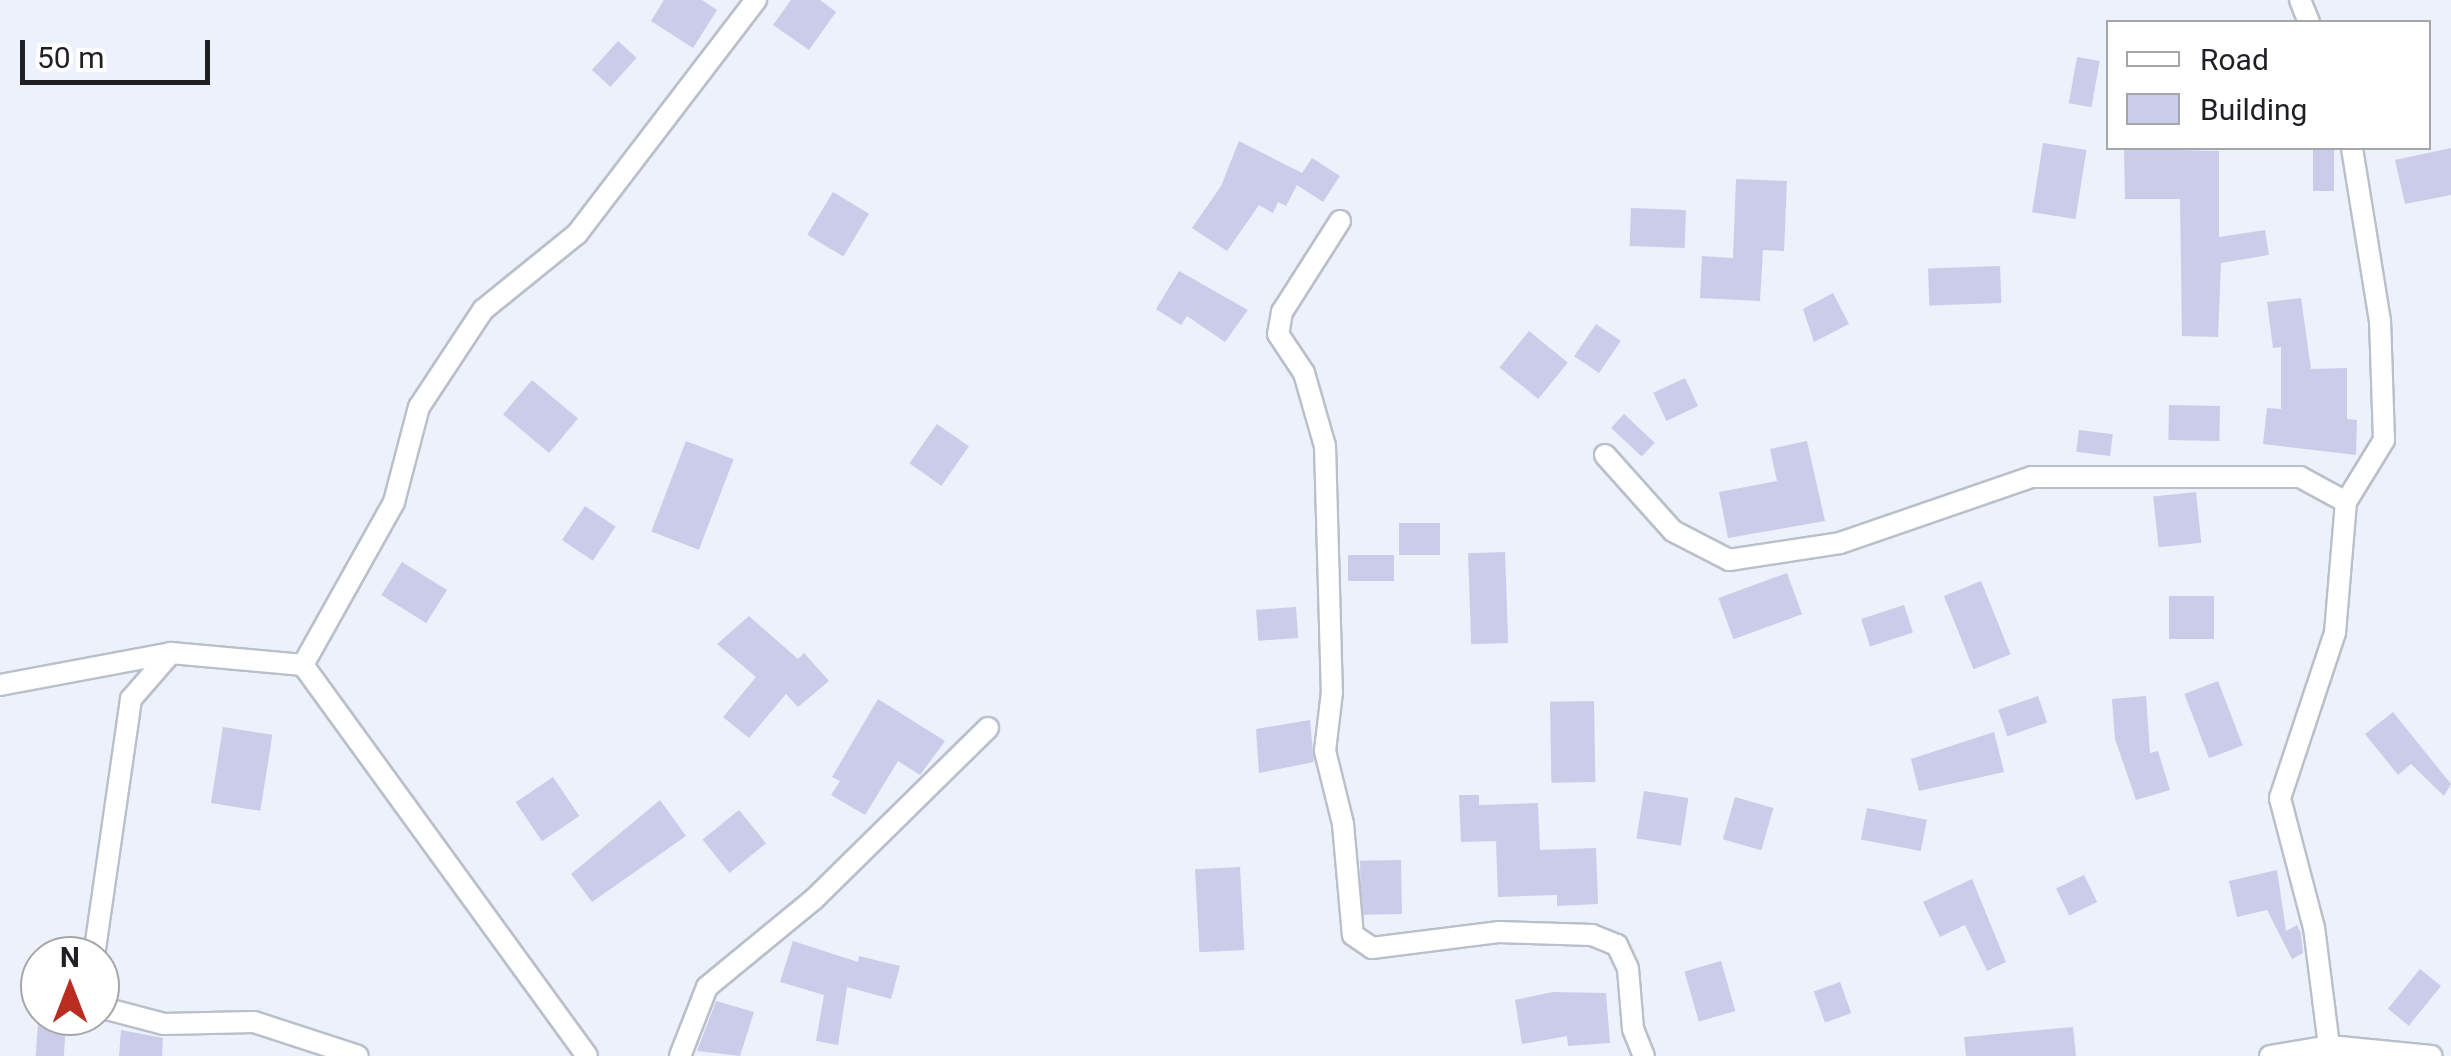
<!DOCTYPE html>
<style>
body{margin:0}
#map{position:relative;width:2451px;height:1056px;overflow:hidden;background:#ecf1fc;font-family:Roboto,sans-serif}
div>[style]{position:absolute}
.building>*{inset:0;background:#cbccea;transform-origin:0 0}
.roads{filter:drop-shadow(2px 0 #bac0ca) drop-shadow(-2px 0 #bac0ca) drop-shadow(0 2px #bac0ca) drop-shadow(0 -2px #bac0ca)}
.street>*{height:20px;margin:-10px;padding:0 10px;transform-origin:10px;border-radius:10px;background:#fff}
span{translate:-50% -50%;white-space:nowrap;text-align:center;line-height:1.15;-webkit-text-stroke:8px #fff;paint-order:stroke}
.legend{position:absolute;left:2106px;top:20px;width:325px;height:130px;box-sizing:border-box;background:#fff;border:2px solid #a5a6a7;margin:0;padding:12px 18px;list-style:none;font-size:30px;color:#1e2024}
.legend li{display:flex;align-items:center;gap:20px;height:50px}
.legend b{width:50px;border:2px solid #a5a6a7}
.north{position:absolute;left:20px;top:936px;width:100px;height:100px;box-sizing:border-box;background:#fff;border:2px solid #a5a6a7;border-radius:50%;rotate:0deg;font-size:28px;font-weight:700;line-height:40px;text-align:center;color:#1e2024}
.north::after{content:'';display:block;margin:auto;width:35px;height:45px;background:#ba2d21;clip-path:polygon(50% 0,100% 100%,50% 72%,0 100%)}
.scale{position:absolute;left:20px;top:40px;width:190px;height:45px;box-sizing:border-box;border:5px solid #1e2024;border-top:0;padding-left:12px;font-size:30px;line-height:35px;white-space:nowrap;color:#1e2024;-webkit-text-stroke:8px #fff;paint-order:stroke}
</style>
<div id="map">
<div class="building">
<div style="clip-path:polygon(664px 0,702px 0,717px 10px,693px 48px,651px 21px)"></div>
<div style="clip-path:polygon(791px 0,820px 0,836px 12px,809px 50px,773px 25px)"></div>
<div style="left:618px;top:41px;width:25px;height:39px;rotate:42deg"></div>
<div style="left:2077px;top:57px;width:23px;height:47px;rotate:10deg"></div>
<div style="clip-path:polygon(1239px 141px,1302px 173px,1312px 158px,1340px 176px,1323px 202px,1297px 185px,1286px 206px,1278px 202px,1273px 213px,1259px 205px,1227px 251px,1192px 228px,1221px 186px)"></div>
<div style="left:2043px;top:143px;width:44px;height:70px;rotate:9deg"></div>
<div style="left:2313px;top:148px;width:21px;height:43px"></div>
<div style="clip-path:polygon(2451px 148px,2451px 195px,2405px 204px,2395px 160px)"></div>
<div style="clip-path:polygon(2124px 149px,2219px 151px,2219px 237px,2265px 230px,2269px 255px,2221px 263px,2218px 337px,2182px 336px,2180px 199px,2125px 199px)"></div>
<div style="clip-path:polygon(1736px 179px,1787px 181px,1784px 251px,1763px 250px,1760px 301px,1700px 298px,1702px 256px,1733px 258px)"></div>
<div style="left:833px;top:192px;width:42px;height:50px;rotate:31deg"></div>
<div style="left:1631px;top:208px;width:55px;height:38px;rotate:2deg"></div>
<div style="left:2000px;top:266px;width:37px;height:72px;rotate:88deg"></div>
<div style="clip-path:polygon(1179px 271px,1248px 310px,1225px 342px,1187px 316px,1181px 325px,1156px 309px)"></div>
<div style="clip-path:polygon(1833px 293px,1849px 324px,1814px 342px,1803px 309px)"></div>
<div style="clip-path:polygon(2301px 298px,2311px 369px,2347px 368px,2347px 419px,2357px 420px,2356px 455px,2263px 444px,2267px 408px,2281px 409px,2281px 347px,2273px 348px,2267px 302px)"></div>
<div style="left:1596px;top:324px;width:30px;height:39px;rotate:34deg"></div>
<div style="left:1529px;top:331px;width:50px;height:47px;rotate:39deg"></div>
<div style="left:1685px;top:378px;width:31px;height:35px;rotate:65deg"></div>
<div style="left:532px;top:380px;width:60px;height:45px;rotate:40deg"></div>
<div style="left:2169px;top:405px;width:51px;height:35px;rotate:1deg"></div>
<div style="left:1624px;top:414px;width:42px;height:19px;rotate:43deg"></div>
<div style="left:937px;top:424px;width:39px;height:48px;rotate:35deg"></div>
<div style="left:2079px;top:430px;width:34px;height:22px;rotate:7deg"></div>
<div style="left:686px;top:441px;width:51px;height:97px;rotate:21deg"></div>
<div style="clip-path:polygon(1807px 441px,1825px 521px,1728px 538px,1719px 492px,1777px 481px,1770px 449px)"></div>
<div style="left:2196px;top:492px;width:51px;height:43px;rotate:84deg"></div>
<div style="left:585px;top:506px;width:37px;height:41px;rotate:34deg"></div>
<div style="left:1440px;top:523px;width:32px;height:41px;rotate:90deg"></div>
<div style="left:1505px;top:552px;width:91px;height:37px;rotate:88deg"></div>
<div style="left:1348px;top:555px;width:46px;height:26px"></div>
<div style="left:402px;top:562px;width:53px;height:39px;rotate:32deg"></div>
<div style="left:1787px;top:573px;width:44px;height:73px;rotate:70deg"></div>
<div style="left:1981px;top:581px;width:79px;height:40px;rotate:68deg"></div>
<div style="left:2169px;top:596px;width:45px;height:43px"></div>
<div style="left:1904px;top:605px;width:29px;height:45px;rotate:72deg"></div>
<div style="left:1296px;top:607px;width:31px;height:40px;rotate:86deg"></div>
<div style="clip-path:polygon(749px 616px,798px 659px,804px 653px,829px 681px,798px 707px,786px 694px,749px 738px,723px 717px,756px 677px,717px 644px)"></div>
<div style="left:2218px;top:681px;width:69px;height:36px;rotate:69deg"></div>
<div style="left:2038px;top:696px;width:28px;height:42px;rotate:71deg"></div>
<div style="clip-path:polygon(2146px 696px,2150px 753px,2158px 751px,2170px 790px,2136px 800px,2115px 739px,2112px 699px)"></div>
<div style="clip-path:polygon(878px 699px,945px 741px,920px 775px,898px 761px,865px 815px,831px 795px,840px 781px,832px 777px)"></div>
<div style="left:1594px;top:701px;width:81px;height:44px;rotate:89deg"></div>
<div style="clip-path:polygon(2393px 712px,2451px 784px,2444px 796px,2411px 764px,2398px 775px,2365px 734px)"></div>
<div style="clip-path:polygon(1310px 720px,1314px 762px,1259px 773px,1256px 729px)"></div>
<div style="left:223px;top:727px;width:50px;height:77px;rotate:9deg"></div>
<div style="clip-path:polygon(1994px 732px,2004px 772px,1919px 791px,1911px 759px)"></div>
<div style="left:553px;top:777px;width:47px;height:45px;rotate:56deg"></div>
<div style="left:1644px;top:791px;width:45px;height:48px;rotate:9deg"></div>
<div style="clip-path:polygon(1459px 795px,1479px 795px,1479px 805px,1538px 803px,1540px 850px,1596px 848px,1598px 904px,1557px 906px,1557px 895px,1498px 897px,1496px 841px,1461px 842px)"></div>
<div style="left:1735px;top:797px;width:40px;height:44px;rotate:16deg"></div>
<div style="clip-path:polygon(660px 800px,686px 836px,592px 902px,571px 874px)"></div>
<div style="left:1867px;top:808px;width:61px;height:32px;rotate:11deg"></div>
<div style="left:739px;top:810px;width:43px;height:47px;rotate:51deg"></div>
<div style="left:1401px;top:860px;width:54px;height:41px;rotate:89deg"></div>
<div style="left:1240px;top:867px;width:83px;height:45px;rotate:87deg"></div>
<div style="clip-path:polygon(2277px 870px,2286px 931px,2297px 925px,2301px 933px,2303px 953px,2292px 959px,2267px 910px,2237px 917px,2229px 881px)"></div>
<div style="left:2084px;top:875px;width:30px;height:31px;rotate:64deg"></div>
<div style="clip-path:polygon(1972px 879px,2006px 962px,1987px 971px,1965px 925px,1940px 937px,1923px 902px)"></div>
<div style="clip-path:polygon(793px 941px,858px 962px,859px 956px,900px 966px,891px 999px,847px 987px,838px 1045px,816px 1041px,824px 995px,780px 982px)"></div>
<div style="left:1721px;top:961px;width:52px;height:38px;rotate:74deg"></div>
<div style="left:2420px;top:969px;width:27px;height:51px;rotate:39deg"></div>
<div style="left:1840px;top:982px;width:33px;height:28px;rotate:70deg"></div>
<div style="clip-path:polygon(1553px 992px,1606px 993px,1610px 1043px,1568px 1046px,1567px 1036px,1522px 1044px,1515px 1000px)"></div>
<div style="clip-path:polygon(716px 1001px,754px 1012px,740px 1056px,697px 1051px)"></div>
<div style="left:38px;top:1023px;width:28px;height:33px;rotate:4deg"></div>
<div style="clip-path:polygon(2073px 1027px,2076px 1056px,1966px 1056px,1964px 1037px)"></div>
<div style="clip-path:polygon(121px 1030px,163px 1038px,162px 1056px,119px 1056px)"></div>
</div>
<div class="roads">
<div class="street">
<div style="left:2300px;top:0;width:24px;rotate:68deg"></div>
<div style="left:1340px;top:221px;width:108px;rotate:122.5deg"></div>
<div style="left:1282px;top:312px;width:22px;rotate:100deg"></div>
<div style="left:1278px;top:334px;width:47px;rotate:56.3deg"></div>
<div style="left:1304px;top:373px;width:76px;rotate:74deg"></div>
<div style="left:1325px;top:446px;width:246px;rotate:88.4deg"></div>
<div style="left:1332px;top:692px;width:59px;rotate:96.8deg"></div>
<div style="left:1325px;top:751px;width:75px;rotate:76.1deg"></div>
<div style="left:1343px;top:824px;width:111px;rotate:84.9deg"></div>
<div style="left:1353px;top:935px;width:23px;rotate:34deg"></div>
<div style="left:1372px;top:948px;width:127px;rotate:-7.2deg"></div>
<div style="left:1498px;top:932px;width:94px;rotate:1.8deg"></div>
<div style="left:1592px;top:935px;width:27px;rotate:22deg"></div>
<div style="left:1617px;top:945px;width:26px;rotate:65deg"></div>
<div style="left:1628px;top:969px;width:60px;rotate:85.2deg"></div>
<div style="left:1633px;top:1029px;width:29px;rotate:68deg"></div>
<div style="left:1605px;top:455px;width:102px;rotate:48.2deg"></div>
<div style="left:1673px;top:531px;width:63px;rotate:27.4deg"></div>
<div style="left:1729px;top:560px;width:112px;rotate:-8.7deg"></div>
<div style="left:1840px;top:543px;width:203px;rotate:-19deg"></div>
<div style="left:2032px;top:477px;width:268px"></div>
<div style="left:2300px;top:477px;width:52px;rotate:28.5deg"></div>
<div style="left:303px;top:665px;width:187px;rotate:-60.8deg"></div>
<div style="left:394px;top:502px;width:98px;rotate:-75.3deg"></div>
<div style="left:419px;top:407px;width:116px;rotate:-56.6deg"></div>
<div style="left:483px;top:310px;width:121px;rotate:-39deg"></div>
<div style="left:577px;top:234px;width:295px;rotate:-52.6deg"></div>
<div style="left:0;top:685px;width:174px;rotate:-10.6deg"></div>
<div style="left:171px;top:653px;width:133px;rotate:5.2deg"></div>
<div style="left:303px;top:665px;width:483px;rotate:54deg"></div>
<div style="left:94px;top:956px;width:260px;rotate:-81.8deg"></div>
<div style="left:131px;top:699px;width:61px;rotate:-49deg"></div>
<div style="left:100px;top:994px;width:17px;rotate:65deg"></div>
<div style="left:107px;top:1009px;width:59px;rotate:14.7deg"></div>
<div style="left:164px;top:1024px;width:90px;rotate:-1.3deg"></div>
<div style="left:254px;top:1022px;width:109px;rotate:18.1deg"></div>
<div style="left:2329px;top:1046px;width:119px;rotate:-97.2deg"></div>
<div style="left:2314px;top:928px;width:134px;rotate:-104.7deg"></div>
<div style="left:2280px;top:798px;width:174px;rotate:-71.6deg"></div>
<div style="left:2335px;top:633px;width:131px;rotate:-85.2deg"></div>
<div style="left:2346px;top:502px;width:73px;rotate:-58.5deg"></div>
<div style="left:2384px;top:440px;width:119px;rotate:-91.9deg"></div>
<div style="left:2380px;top:321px;width:175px;rotate:-99.2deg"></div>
<div style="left:680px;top:1056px;width:74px;rotate:-68.6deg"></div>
<div style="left:707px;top:987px;width:139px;rotate:-39.4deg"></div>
<div style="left:814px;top:899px;width:244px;rotate:-44.5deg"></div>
<div style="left:2270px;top:1056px;width:60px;rotate:-9.6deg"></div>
<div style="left:2329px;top:1046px;width:103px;rotate:5.5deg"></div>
</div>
</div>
<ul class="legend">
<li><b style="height:12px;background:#fff"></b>Road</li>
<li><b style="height:28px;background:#cbccea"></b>Building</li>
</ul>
<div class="north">N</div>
<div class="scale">50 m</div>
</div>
